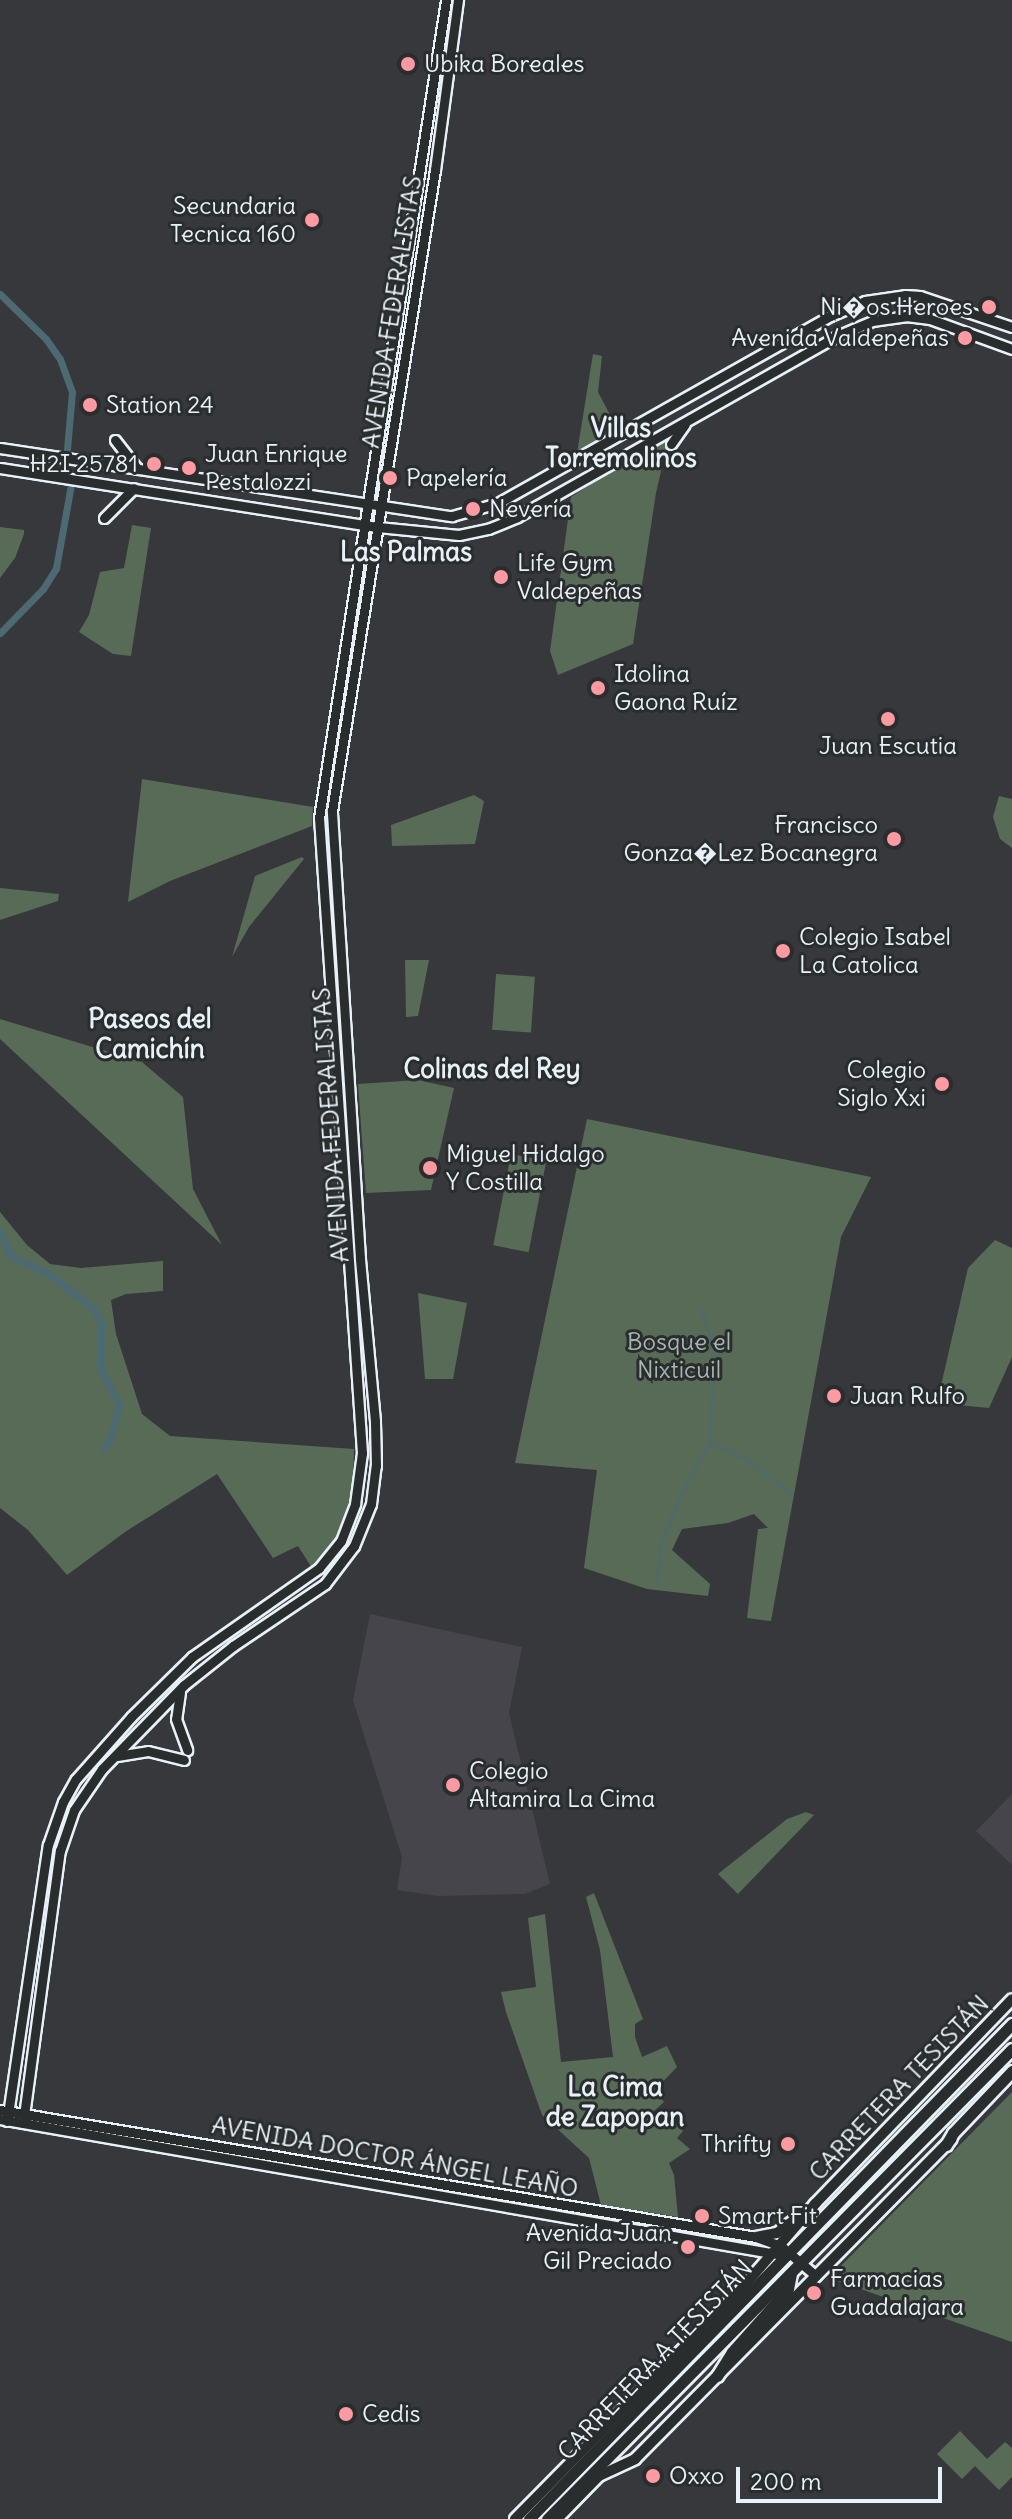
<!DOCTYPE html>
<meta charset="utf-8">
<style>
body{margin:0}
#map{position:relative;width:1012px;height:2519px;overflow:hidden;background:#37383c;font-family:Delius,sans-serif}
div>[style]{position:absolute}
.built>*{inset:0;background:#46454c}
.green>*{inset:0;background:#576b57;transform-origin:0 0}
.stream>*{height:2px;margin:-1px;padding:0 1px;transform-origin:1px;border-radius:1px;background:#4d6972}
.canal>*{height:7px;margin:-3.5px;padding:0 3.5px;transform-origin:3.5px;border-radius:3.5px;background:#4d6972}
.roads{filter:drop-shadow(2px 0 #e8f1f8) drop-shadow(-2px 0 #e8f1f8) drop-shadow(0 2px #e8f1f8) drop-shadow(0 -2px #e8f1f8)}
.tertiary>*{height:9px;margin:-4.5px;padding:0 4.5px;transform-origin:4.5px;border-radius:4.5px;background:#2a2d2e}
.secondary>*{height:10px;margin:-5px;padding:0 5px;transform-origin:5px;border-radius:5px;background:#2a2d2e}
.primary>*{height:11px;margin:-5.5px;padding:0 5.5px;transform-origin:5.5px;border-radius:5.5px;background:#2a2d2e}
.dots>*{width:22px;height:22px;translate:-50% -50%;box-sizing:border-box;border:4px solid #2a2d2e;border-radius:50%}
span{translate:-50% -50%;white-space:nowrap;text-align:center;line-height:1.15;-webkit-text-stroke:6px #2a2d2e;paint-order:stroke}
.poi-label{font-size:24px;color:#e8f1f8}
.left{translate:0 -50%;text-align:left}
.right{translate:-100% -50%;text-align:right}
.street-label{font-size:24px;color:#e8f1f8}
.park-label{font-size:24px;color:#a7b5b0}
.neighbourhood-label{font-size:26px;color:#e8f1f8;font-weight:700}
.scale{position:absolute;left:736px;top:2467px;width:206px;height:36px;box-sizing:border-box;border:4px solid #e8f1f8;border-top:0;padding-left:10px;font-size:24px;line-height:28px;white-space:nowrap;color:#e8f1f8;-webkit-text-stroke:6px #2a2d2e;paint-order:stroke}
</style>
<div id="map">
<div class="built">
<div style="clip-path:polygon(370px 1614px,522px 1647px,509px 1713px,550px 1884px,524px 1894px,438px 1896px,397px 1890px,402px 1857px,353px 1700px)"></div>
<div style="clip-path:polygon(1012px 1794px,1012px 1865px,976px 1831px)"></div>
</div>
<div class="green">
<div style="clip-path:polygon(593px 354px,602px 356px,598px 392px,618px 430px,577px 453px)"></div>
<div style="clip-path:polygon(668px 441px,656px 493px,633px 644px,558px 675px,550px 651px,571px 497px,644px 450px)"></div>
<div style="clip-path:polygon(132px 525px,151px 528px,131px 656px,113px 654px,79px 632px,89px 615px,100px 572px,124px 568px)"></div>
<div style="clip-path:polygon(0 527px,24px 530px,24px 534px,15px 558px,0 578px)"></div>
<div style="clip-path:polygon(142px 779px,313px 807px,312px 826px,170px 881px,128px 902px)"></div>
<div style="clip-path:polygon(474px 795px,484px 801px,475px 844px,392px 846px,391px 825px)"></div>
<div style="clip-path:polygon(999px 796px,1012px 799px,1012px 848px,1000px 839px,993px 817px)"></div>
<div style="clip-path:polygon(302px 857px,304px 859px,249px 927px,232px 957px,255px 876px)"></div>
<div style="clip-path:polygon(0 888px,59px 894px,58px 901px,0 920px)"></div>
<div style="clip-path:polygon(405px 960px,429px 960px,418px 1016px,406px 1017px)"></div>
<div style="left:496px;top:974px;width:39px;height:56px;rotate:4deg"></div>
<div style="clip-path:polygon(0 1019px,142px 1062px,183px 1097px,193px 1189px,222px 1245px,0 1039px)"></div>
<div style="clip-path:polygon(418px 1080px,454px 1088px,431px 1190px,366px 1193px,358px 1084px)"></div>
<div style="clip-path:polygon(587px 1119px,871px 1177px,841px 1237px,771px 1621px,747px 1618px,758px 1529px,768px 1528px,754px 1514px,728px 1523px,682px 1529px,672px 1550px,710px 1584px,708px 1596px,647px 1589px,584px 1568px,597px 1470px,515px 1463px)"></div>
<div style="left:511px;top:1154px;width:36px;height:93px;rotate:11deg"></div>
<div style="clip-path:polygon(0 1212px,27px 1245px,50px 1264px,81px 1268px,163px 1261px,163px 1291px,126px 1294px,111px 1300px,116px 1334px,142px 1414px,170px 1436px,354px 1449px,353px 1479px,346px 1517px,337px 1537px,312px 1568px,298px 1546px,273px 1558px,217px 1474px,125px 1532px,67px 1575px,28px 1530px,0 1508px)"></div>
<div style="clip-path:polygon(995px 1240px,1012px 1248px,1012px 1357px,989px 1408px,937px 1403px,968px 1268px)"></div>
<div style="clip-path:polygon(418px 1293px,467px 1303px,453px 1379px,425px 1379px)"></div>
<div style="clip-path:polygon(806px 1812px,814px 1815px,738px 1894px,718px 1874px,787px 1819px)"></div>
<div style="clip-path:polygon(594px 1893px,643px 2019px,635px 2024px,635px 2037px,642px 2057px,667px 2046px,677px 2067px,654px 2091px,664px 2102px,654px 2111px,659px 2121px,671px 2119px,683px 2131px,677px 2138px,690px 2149px,669px 2163px,674px 2175px,678px 2217px,601px 2205px,589px 2158px,542px 2115px,506px 2012px,501px 1992px,536px 1987px,528px 1918px,545px 1914px,561px 2062px,613px 2057px,600px 1950px,586px 1897px)"></div>
<div style="clip-path:polygon(1012px 2092px,1012px 2342px,829px 2278px)"></div>
<div style="clip-path:polygon(960px 2431px,987px 2459px,1005px 2442px,1012px 2448px,1012px 2477px,999px 2490px,975px 2466px,962px 2479px,937px 2454px)"></div>
</div>
<div class="stream">
<div style="left:711px;top:1443px;width:38px;rotate:25deg"></div>
<div style="left:746px;top:1459px;width:59px;rotate:37.5deg"></div>
<div style="left:657px;top:1585px;width:38px;rotate:-84deg"></div>
<div style="left:661px;top:1547px;width:44px;rotate:-69.9deg"></div>
<div style="left:676px;top:1506px;width:72px;rotate:-62deg"></div>
<div style="left:710px;top:1442px;width:91px;rotate:-86.9deg"></div>
<div style="left:715px;top:1351px;width:43px;rotate:-107.6deg"></div>
</div>
<div class="canal">
<div style="left:0;top:294px;width:64px;rotate:44.4deg"></div>
<div style="left:46px;top:339px;width:24px;rotate:55deg"></div>
<div style="left:60px;top:359px;width:35px;rotate:70deg"></div>
<div style="left:72px;top:392px;width:57px;rotate:95deg"></div>
<div style="left:0;top:633px;width:62px;rotate:-45.7deg"></div>
<div style="left:43px;top:589px;width:25px;rotate:-58deg"></div>
<div style="left:56px;top:568px;width:84px;rotate:-79.8deg"></div>
<div style="left:0;top:1232px;width:26px;rotate:67deg"></div>
<div style="left:10px;top:1256px;width:41px;rotate:24.7deg"></div>
<div style="left:47px;top:1273px;width:56px;rotate:37.1deg"></div>
<div style="left:92px;top:1307px;width:17px;rotate:57deg"></div>
<div style="left:101px;top:1321px;width:49px;rotate:90deg"></div>
<div style="left:101px;top:1370px;width:38px;rotate:62deg"></div>
<div style="left:119px;top:1404px;width:32px;rotate:103deg"></div>
<div style="left:112px;top:1435px;width:16px;rotate:120deg"></div>
</div>
<div class="roads">
<div class="tertiary">
<div style="left:115px;top:440px;width:37px;rotate:52deg"></div>
<div style="left:671px;top:444px;width:24px;rotate:-55deg"></div>
<div style="left:0;top:448px;width:457px;rotate:8.6deg"></div>
<div style="left:452px;top:516px;width:48px;rotate:-15.8deg"></div>
<div style="left:498px;top:503px;width:381px;rotate:-29.4deg"></div>
<div style="left:830px;top:316px;width:38px;rotate:-23deg"></div>
<div style="left:865px;top:301px;width:40px;rotate:-8.5deg"></div>
<div style="left:905px;top:295px;width:15px;rotate:4deg"></div>
<div style="left:920px;top:296px;width:97px;rotate:18.6deg"></div>
<div style="left:0;top:468px;width:383px;rotate:8.9deg"></div>
<div style="left:378px;top:527px;width:81px;rotate:5.6deg"></div>
<div style="left:459px;top:535px;width:30px;rotate:-12deg"></div>
<div style="left:488px;top:529px;width:31px;rotate:-22deg"></div>
<div style="left:517px;top:517px;width:368px;rotate:-29.5deg"></div>
<div style="left:837px;top:336px;width:38px;rotate:-23deg"></div>
<div style="left:872px;top:321px;width:34px;rotate:-8deg"></div>
<div style="left:906px;top:316px;width:24px;rotate:7deg"></div>
<div style="left:930px;top:319px;width:87px;rotate:20.1deg"></div>
<div style="left:104px;top:518px;width:42px;rotate:-45deg"></div>
<div style="left:180px;top:1692px;width:27px;rotate:98deg"></div>
<div style="left:176px;top:1719px;width:33px;rotate:70deg"></div>
<div style="left:117px;top:1756px;width:31px;rotate:-9deg"></div>
<div style="left:148px;top:1751px;width:37px;rotate:14deg"></div>
<div style="left:0;top:2110px;width:767px;rotate:9.54deg"></div>
<div style="left:756px;top:2237px;width:27px;rotate:20deg"></div>
<div style="left:781px;top:2246px;width:46px;rotate:40.6deg"></div>
<div style="left:0;top:2119px;width:789px;rotate:9.86deg"></div>
<div style="left:7px;top:2121px;width:279px;rotate:-81.6deg"></div>
<div style="left:48px;top:1845px;width:46px;rotate:-70.8deg"></div>
<div style="left:63px;top:1802px;width:26px;rotate:-61deg"></div>
<div style="left:76px;top:1779px;width:83px;rotate:-48.4deg"></div>
<div style="left:131px;top:1717px;width:86px;rotate:-44.5deg"></div>
<div style="left:192px;top:1657px;width:155px;rotate:-35deg"></div>
<div style="left:319px;top:1568px;width:35px;rotate:-51deg"></div>
<div style="left:341px;top:1541px;width:40px;rotate:-69deg"></div>
<div style="left:355px;top:1504px;width:51px;rotate:-82.2deg"></div>
<div style="left:362px;top:1453px;width:636px;rotate:-93.87deg"></div>
<div style="left:319px;top:818px;width:828px;rotate:-81.17deg"></div>
<div style="left:23px;top:2123px;width:275px;rotate:-82.3deg"></div>
<div style="left:60px;top:1851px;width:43px;rotate:-71.1deg"></div>
<div style="left:74px;top:1810px;width:50px;rotate:-55.7deg"></div>
<div style="left:102px;top:1769px;width:117px;rotate:-45.7deg"></div>
<div style="left:184px;top:1685px;width:63px;rotate:-38.5deg"></div>
<div style="left:233px;top:1646px;width:111px;rotate:-34deg"></div>
<div style="left:325px;top:1584px;width:48px;rotate:-52.7deg"></div>
<div style="left:354px;top:1546px;width:45px;rotate:-68deg"></div>
<div style="left:371px;top:1504px;width:38px;rotate:-83deg"></div>
<div style="left:376px;top:1466px;width:45px;rotate:-91.3deg"></div>
<div style="left:375px;top:1421px;width:164px;rotate:-95.3deg"></div>
<div style="left:360px;top:1258px;width:448px;rotate:-93.6deg"></div>
<div style="left:332px;top:811px;width:649px;rotate:-80.87deg"></div>
<div style="left:435px;top:170px;width:172px;rotate:-82.3deg"></div>
</div>
<div class="secondary">
<div style="left:756px;top:2237px;width:21px;rotate:-11deg"></div>
<div style="left:777px;top:2233px;width:31px;rotate:-37deg"></div>
<div style="left:515px;top:2519px;width:317px;rotate:-45.4deg"></div>
<div style="left:738px;top:2293px;width:118px;rotate:-49.1deg"></div>
<div style="left:815px;top:2204px;width:284px;rotate:-46.1deg"></div>
<div style="left:557px;top:2519px;width:60px;rotate:-45.7deg"></div>
<div style="left:599px;top:2476px;width:40px;rotate:-25deg"></div>
<div style="left:635px;top:2459px;width:450px;rotate:-45.3deg"></div>
</div>
<div class="primary">
<div style="left:946px;top:2145px;width:14px;rotate:-60deg"></div>
<div style="left:953px;top:2133px;width:86px;rotate:-46.4deg"></div>
<div style="left:717px;top:2376px;width:28px;rotate:-58deg"></div>
<div style="left:732px;top:2352px;width:84px;rotate:-48.4deg"></div>
<div style="left:788px;top:2289px;width:15px;rotate:-79deg"></div>
<div style="left:529px;top:2519px;width:692px;rotate:-45.7deg"></div>
<div style="left:547px;top:2519px;width:661px;rotate:-45.31deg"></div>
</div>
</div>
<div class="dots">
<div style="left:408px;top:64px;background:#ff9aa2"></div>
<div style="left:312px;top:220px;background:#ff9aa2"></div>
<div style="left:989px;top:307px;background:#ff9aa2"></div>
<div style="left:965px;top:338px;background:#ff9aa2"></div>
<div style="left:90px;top:405px;background:#ff9aa2"></div>
<div style="left:154px;top:464px;background:#ff9aa2"></div>
<div style="left:189px;top:468px;background:#ff9aa2"></div>
<div style="left:390px;top:478px;background:#ff9aa2"></div>
<div style="left:473px;top:509px;background:#ff9aa2"></div>
<div style="left:501px;top:577px;background:#ff9aa2"></div>
<div style="left:598px;top:688px;background:#ff9aa2"></div>
<div style="left:888px;top:719px;background:#ff9aa2"></div>
<div style="left:894px;top:839px;background:#ff9aa2"></div>
<div style="left:783px;top:951px;background:#ff9aa2"></div>
<div style="left:942px;top:1084px;background:#ff9aa2"></div>
<div style="left:430px;top:1168px;background:#ff9aa2"></div>
<div style="left:834px;top:1396px;background:#ff9aa2"></div>
<div style="left:453px;top:1785px;background:#ff9aa2"></div>
<div style="left:788px;top:2144px;background:#ff9aa2"></div>
<div style="left:702px;top:2216px;background:#ff9aa2"></div>
<div style="left:688px;top:2247px;background:#ff9aa2"></div>
<div style="left:814px;top:2293px;background:#ff9aa2"></div>
<div style="left:346px;top:2414px;background:#ff9aa2"></div>
<div style="left:653px;top:2476px;background:#ff9aa2"></div>
</div>
<div class="poi-label">
<span class="left" style="left:424px;top:64px">Ubika Boreales</span>
<span class="right" style="left:296px;top:220px">Secundaria<br>Tecnica 160</span>
<span class="right" style="left:973px;top:307px">Ni�os Heroes</span>
<span class="right" style="left:949px;top:338px">Avenida Valdepeñas</span>
<span class="left" style="left:106px;top:405px">Station 24</span>
<span class="left" style="left:205px;top:468px">Juan Enrique<br>Pestalozzi</span>
<span class="right" style="left:138px;top:464px">H2I 25781</span>
<span class="left" style="left:406px;top:478px">Papelería</span>
<span class="left" style="left:489px;top:509px">Nevería</span>
<span class="left" style="left:517px;top:577px">Life Gym<br>Valdepeñas</span>
<span class="left" style="left:614px;top:688px">Idolina<br>Gaona Ruíz</span>
<span style="left:888px;top:746px">Juan Escutia</span>
<span class="right" style="left:878px;top:839px">Francisco<br>Gonza�Lez Bocanegra</span>
<span class="left" style="left:799px;top:951px">Colegio Isabel<br>La Catolica</span>
<span class="right" style="left:926px;top:1084px">Colegio<br>Siglo Xxi</span>
<span class="left" style="left:446px;top:1168px">Miguel Hidalgo<br>Y Costilla</span>
<span class="left" style="left:850px;top:1396px">Juan Rulfo</span>
<span class="left" style="left:469px;top:1785px">Colegio<br>Altamira La Cima</span>
<span class="right" style="left:772px;top:2144px">Thrifty</span>
<span class="left" style="left:718px;top:2216px">Smart Fit</span>
<span class="right" style="left:672px;top:2247px">Avenida Juan<br>Gil Preciado</span>
<span class="left" style="left:830px;top:2293px">Farmacias<br>Guadalajara</span>
<span class="left" style="left:362px;top:2414px">Cedis</span>
<span class="left" style="left:669px;top:2476px">Oxxo</span>
</div>
<div class="street-label">
<span style="left:392px;top:312px;rotate:-81deg">AVENIDA FEDERALISTAS</span>
<span style="left:331px;top:1125px;rotate:-94deg">AVENIDA FEDERALISTAS</span>
<span style="left:899px;top:2088px;rotate:-46deg">CARRETERA TESISTÁN</span>
<span style="left:395px;top:2157px;rotate:10deg">AVENIDA DOCTOR ÁNGEL LEAÑO</span>
<span style="left:655px;top:2360px;rotate:-46deg">CARRETERA A TESISTÁN</span>
</div>
<div class="park-label">
<span style="left:679px;top:1356px">Bosque el<br>Nixticuil</span>
</div>
<div class="neighbourhood-label">
<span style="left:621px;top:443px">Villas<br>Torremolinos</span>
<span style="left:406px;top:552px">Las Palmas</span>
<span style="left:150px;top:1034px">Paseos del<br>Camichín</span>
<span style="left:492px;top:1069px">Colinas del Rey</span>
<span style="left:615px;top:2102px">La Cima<br>de Zapopan</span>
</div>
<div class="scale">200 m</div>
</div>
